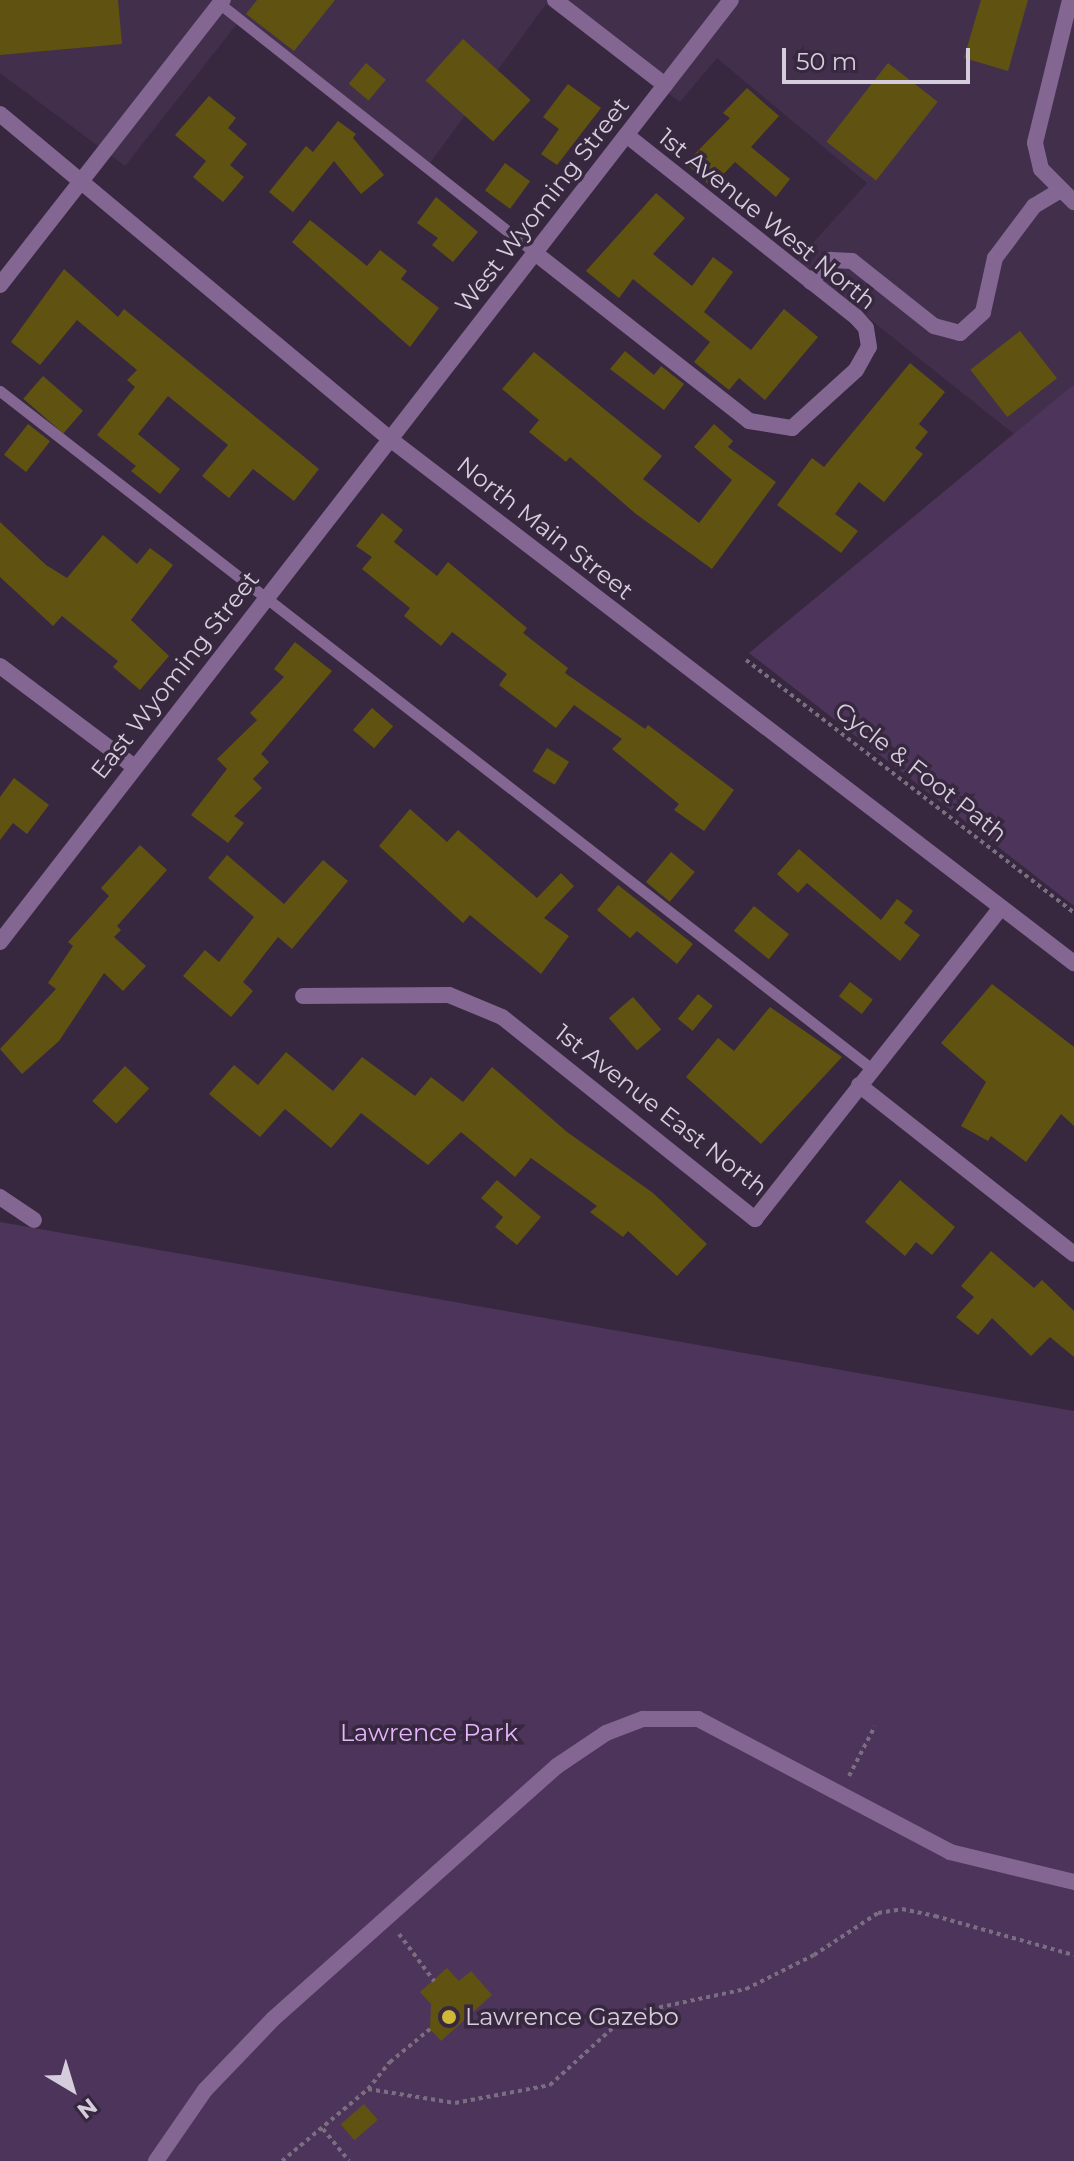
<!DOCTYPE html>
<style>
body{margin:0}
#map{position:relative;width:1074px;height:2161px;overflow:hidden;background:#37283f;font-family:Montserrat,sans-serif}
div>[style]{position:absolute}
.built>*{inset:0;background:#422f4c}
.green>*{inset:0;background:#4d345a}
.building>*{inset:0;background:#605311;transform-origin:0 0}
.path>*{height:4px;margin-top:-2px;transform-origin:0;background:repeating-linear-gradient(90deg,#7a6e81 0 4px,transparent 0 8px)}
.lane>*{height:11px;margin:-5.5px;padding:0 5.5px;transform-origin:5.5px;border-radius:5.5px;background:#836692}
.street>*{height:16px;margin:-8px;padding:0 8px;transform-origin:8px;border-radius:8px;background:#836692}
.dots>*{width:22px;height:22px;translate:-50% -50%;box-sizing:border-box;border:4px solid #37283f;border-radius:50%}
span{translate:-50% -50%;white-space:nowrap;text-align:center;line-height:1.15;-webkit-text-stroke:7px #37283f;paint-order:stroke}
.street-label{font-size:24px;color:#d6cddc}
.park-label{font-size:24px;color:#e4b6fc}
.poi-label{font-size:24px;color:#d6cddc}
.left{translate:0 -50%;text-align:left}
.north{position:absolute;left:32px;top:2049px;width:80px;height:80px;-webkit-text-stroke:6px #37283f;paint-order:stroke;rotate:142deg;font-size:22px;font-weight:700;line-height:32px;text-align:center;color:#d6cddc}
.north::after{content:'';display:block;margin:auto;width:28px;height:36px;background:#d6cddc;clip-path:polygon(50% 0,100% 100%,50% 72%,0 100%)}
.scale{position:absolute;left:782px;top:48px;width:188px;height:36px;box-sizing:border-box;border:4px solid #d6cddc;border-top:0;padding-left:10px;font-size:24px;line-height:28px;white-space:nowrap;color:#d6cddc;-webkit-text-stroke:6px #37283f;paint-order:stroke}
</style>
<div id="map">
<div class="built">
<div style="clip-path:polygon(0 0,1074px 0,1074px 384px,1014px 434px,797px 261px,867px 183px,717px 58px,680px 102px,546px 4px,427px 167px,240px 20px,125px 166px,0 73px)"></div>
</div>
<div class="green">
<div style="clip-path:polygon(1074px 384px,1074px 906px,749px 653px)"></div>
<div style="clip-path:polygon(0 1222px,1074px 1411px,1074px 2161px,0 2161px)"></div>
</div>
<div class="building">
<div style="clip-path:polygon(0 0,118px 0,122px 44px,0 55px)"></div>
<div style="clip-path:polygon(257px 0,335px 0,294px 51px,246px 14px)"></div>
<div style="clip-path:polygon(981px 0,1028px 0,1008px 71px,964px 58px)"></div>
<div style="left:463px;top:39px;width:91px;height:56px;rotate:42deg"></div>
<div style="left:366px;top:63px;width:26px;height:27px;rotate:40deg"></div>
<div style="left:888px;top:63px;width:63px;height:100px;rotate:38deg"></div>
<div style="clip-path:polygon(568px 84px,601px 108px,557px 165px,541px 154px,559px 129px,543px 117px)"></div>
<div style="clip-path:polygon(747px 88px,779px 116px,751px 147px,790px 179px,776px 197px,735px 162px,711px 187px,686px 163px,730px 118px,723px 113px)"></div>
<div style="clip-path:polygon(209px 96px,236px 118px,228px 128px,247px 144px,230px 165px,244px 177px,223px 202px,193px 177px,206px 161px,175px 135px)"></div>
<div style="clip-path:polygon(338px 121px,356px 134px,353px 138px,384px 175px,361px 194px,334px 161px,293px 212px,269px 192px,306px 146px,313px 152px)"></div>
<div style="left:505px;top:163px;width:31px;height:34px;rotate:36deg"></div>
<div style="clip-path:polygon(656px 193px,685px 218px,653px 254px,692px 286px,713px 257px,733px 272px,704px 312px,751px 350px,784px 309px,818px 337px,765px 400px,739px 378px,729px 390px,694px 362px,710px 342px,633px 279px,619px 298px,586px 271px)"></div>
<div style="clip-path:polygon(436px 197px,478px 232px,453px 262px,432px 245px,438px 238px,417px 223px)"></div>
<div style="clip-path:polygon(310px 220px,367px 266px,380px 250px,407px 271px,401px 279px,439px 308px,410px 347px,292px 242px)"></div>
<div style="clip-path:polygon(64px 269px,118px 317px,124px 309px,319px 469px,294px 501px,253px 469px,229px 498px,202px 476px,228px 445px,168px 396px,138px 434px,180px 469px,160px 494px,131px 471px,136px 466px,97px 435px,135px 387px,127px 380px,137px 370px,77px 320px,40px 365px,11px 342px)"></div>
<div style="left:1020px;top:331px;width:60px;height:63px;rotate:52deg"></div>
<div style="clip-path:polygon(625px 351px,654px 375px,661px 366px,684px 384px,664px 410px,610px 369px)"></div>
<div style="clip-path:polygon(534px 352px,662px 456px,643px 479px,699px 523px,732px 480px,694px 447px,714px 424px,733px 441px,728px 447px,776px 482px,712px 569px,636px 514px,570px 457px,566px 462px,529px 432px,539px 420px,502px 389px)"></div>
<div style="clip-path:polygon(910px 363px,945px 392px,919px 424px,928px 432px,915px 448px,923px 454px,884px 502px,859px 482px,835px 514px,858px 531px,841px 553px,777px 505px,812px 458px,824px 467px)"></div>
<div style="left:43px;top:376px;width:53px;height:30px;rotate:41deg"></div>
<div style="left:28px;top:424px;width:28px;height:39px;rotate:38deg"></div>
<div style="clip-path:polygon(382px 513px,403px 530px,394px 542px,437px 576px,448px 562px,527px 628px,523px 633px,568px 668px,565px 673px,645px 729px,648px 725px,734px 790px,704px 831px,674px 810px,679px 804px,612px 749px,622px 739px,574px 705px,556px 728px,499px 685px,507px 674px,452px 632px,441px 646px,404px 616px,410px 608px,362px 569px,372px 557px,356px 546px)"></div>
<div style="clip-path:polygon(0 522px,46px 565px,67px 578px,103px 535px,137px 564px,150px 548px,173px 565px,131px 620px,169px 656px,140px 690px,113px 667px,118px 661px,62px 616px,53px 626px,0 577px)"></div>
<div style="clip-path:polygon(295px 642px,332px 671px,261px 754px,269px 762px,253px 779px,262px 788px,234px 816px,244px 823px,228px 843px,191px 815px,227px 769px,217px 759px,257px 720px,250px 713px,284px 677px,274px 669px)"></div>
<div style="left:372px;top:708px;width:28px;height:29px;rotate:41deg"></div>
<div style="left:547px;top:748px;width:26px;height:27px;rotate:32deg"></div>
<div style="clip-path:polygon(14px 778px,49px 805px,27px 834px,13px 823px,0 840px,0 797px)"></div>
<div style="clip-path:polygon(410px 809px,447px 842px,458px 830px,537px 898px,561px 873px,574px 886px,544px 918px,569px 936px,541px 974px,470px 915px,463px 923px,379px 846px)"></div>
<div style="clip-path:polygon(140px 845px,167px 870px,117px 926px,121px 930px,114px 937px,146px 966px,123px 991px,104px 973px,59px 1041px,22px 1074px,0 1049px,56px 989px,48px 983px,73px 946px,68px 942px,109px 896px,101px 888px)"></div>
<div style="clip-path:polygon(799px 849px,881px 920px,897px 899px,913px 911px,904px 923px,920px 935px,900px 961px,807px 883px,798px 893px,777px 874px)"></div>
<div style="left:671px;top:852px;width:31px;height:39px;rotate:40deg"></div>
<div style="clip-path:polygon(227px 855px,284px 904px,323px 860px,348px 881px,292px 949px,278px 937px,243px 982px,253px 991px,231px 1017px,183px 976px,205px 950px,219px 962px,254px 917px,208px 878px)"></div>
<div style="clip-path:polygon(618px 885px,693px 944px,677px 964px,637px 931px,630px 938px,597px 910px)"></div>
<div style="left:754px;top:906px;width:45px;height:32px;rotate:39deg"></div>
<div style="left:850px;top:982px;width:29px;height:18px;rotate:38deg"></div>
<div style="clip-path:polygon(992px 984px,1074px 1047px,1074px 1126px,1061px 1114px,1026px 1162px,991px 1136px,988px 1141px,961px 1126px,986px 1082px,941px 1043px)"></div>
<div style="left:698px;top:994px;width:19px;height:32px;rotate:39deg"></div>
<div style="left:633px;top:997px;width:43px;height:32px;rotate:49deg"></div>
<div style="clip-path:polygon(770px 1007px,842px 1057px,761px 1144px,686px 1077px,718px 1038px,734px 1051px)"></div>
<div style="clip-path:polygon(286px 1052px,333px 1091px,362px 1057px,415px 1096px,431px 1077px,463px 1102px,492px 1067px,567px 1132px,653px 1193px,707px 1244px,677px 1276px,628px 1231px,623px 1237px,590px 1212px,597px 1206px,531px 1158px,515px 1177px,461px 1132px,428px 1165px,361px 1113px,331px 1148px,285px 1109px,260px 1137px,209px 1094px,234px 1065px,258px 1085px)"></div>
<div style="left:125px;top:1066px;width:33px;height:48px;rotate:43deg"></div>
<div style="clip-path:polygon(497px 1180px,541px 1217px,517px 1245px,495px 1227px,503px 1217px,481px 1198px)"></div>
<div style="clip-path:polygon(900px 1180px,955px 1227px,932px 1255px,916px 1242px,905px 1256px,865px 1222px)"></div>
<div style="clip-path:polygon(991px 1251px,1034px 1288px,1042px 1280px,1074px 1311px,1074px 1357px,1050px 1337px,1031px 1356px,992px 1318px,978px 1335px,956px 1317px,974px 1297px,961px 1286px)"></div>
<div style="clip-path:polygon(447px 1968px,459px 1981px,471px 1971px,492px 1995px,441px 2041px,430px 2029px,431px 2004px,420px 1992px)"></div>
<div style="left:364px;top:2104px;width:21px;height:31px;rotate:49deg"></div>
</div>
<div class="path">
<div style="left:746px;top:660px;width:414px;rotate:37.6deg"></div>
<div style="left:849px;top:1776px;width:56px;rotate:-62.5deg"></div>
<div style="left:399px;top:1934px;width:59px;rotate:53.3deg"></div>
<div style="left:368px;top:2089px;width:35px;rotate:-51deg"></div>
<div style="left:390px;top:2062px;width:52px;rotate:-39.5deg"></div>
<div style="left:323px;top:2129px;width:41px;rotate:50.9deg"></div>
<div style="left:282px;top:2161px;width:112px;rotate:-39.9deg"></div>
<div style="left:368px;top:2089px;width:88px;rotate:9.1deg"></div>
<div style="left:455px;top:2103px;width:97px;rotate:-10.7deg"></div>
<div style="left:550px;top:2085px;width:105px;rotate:-42.3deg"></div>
<div style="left:628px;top:2014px;width:121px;rotate:-12deg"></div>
<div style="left:746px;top:1989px;width:76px;rotate:-26.6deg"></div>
<div style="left:814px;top:1955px;width:77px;rotate:-33.3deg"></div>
<div style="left:878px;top:1913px;width:24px;rotate:-9deg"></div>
<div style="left:902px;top:1909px;width:34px;rotate:12deg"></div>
<div style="left:935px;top:1916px;width:144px;rotate:15.7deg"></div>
</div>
<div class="lane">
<div style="left:220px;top:4px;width:402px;rotate:38.3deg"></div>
<div style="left:0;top:391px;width:1105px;rotate:37.87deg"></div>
</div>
<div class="street">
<div style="left:555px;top:0;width:139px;rotate:37.7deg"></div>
<div style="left:1070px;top:0;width:147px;rotate:103.8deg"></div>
<div style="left:1035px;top:143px;width:27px;rotate:77deg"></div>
<div style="left:1041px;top:169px;width:47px;rotate:45deg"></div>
<div style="left:0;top:114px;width:508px;rotate:39.81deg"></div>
<div style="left:390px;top:439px;width:862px;rotate:37.46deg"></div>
<div style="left:535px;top:253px;width:272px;rotate:38.1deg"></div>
<div style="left:749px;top:421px;width:44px;rotate:9.2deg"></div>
<div style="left:792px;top:428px;width:86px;rotate:-42.2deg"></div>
<div style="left:856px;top:370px;width:26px;rotate:-61deg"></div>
<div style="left:869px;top:347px;width:19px;rotate:-99deg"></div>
<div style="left:866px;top:328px;width:15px;rotate:-132deg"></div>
<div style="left:856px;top:317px;width:293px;rotate:-141.6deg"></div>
<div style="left:811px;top:282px;width:30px;rotate:-48deg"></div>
<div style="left:831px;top:260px;width:21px;rotate:3deg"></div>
<div style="left:852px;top:261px;width:105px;rotate:38.4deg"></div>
<div style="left:934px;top:326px;width:27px;rotate:15deg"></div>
<div style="left:960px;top:333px;width:31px;rotate:-42deg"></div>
<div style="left:983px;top:312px;width:55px;rotate:-77.5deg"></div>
<div style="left:995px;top:258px;width:65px;rotate:-53.1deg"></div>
<div style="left:1034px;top:206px;width:29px;rotate:-31deg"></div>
<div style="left:0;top:285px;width:362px;rotate:-52deg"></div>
<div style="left:0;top:666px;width:166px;rotate:36.9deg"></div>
<div style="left:0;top:942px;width:1192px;rotate:-52.19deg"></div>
<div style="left:303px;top:996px;width:146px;rotate:-0.4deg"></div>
<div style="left:449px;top:995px;width:57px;rotate:22.5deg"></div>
<div style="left:502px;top:1017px;width:324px;rotate:38.6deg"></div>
<div style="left:755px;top:1219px;width:397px;rotate:-51.7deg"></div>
<div style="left:859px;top:1085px;width:273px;rotate:38.2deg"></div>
<div style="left:0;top:1197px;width:41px;rotate:34.1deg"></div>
<div style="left:156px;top:2161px;width:86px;rotate:-55.4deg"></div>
<div style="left:205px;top:2090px;width:98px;rotate:-46.2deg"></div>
<div style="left:273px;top:2019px;width:380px;rotate:-41.7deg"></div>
<div style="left:557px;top:1766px;width:59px;rotate:-34deg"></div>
<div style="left:606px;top:1733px;width:40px;rotate:-21deg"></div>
<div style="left:643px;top:1719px;width:55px"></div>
<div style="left:698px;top:1719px;width:285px;rotate:27.8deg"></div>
<div style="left:950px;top:1852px;width:128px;rotate:13.6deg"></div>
</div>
<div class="dots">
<div style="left:449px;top:2017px;background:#d1b736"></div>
</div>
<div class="street-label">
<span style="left:542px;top:205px;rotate:-52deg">West Wyoming Street</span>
<span style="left:767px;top:219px;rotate:39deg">1st Avenue West North</span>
<span style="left:545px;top:528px;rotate:38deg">North Main Street</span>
<span style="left:175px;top:675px;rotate:-52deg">East Wyoming Street</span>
<span style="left:921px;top:772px;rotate:38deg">Cycle &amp; Foot Path</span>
<span style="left:661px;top:1110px;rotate:38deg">1st Avenue East North</span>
</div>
<div class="park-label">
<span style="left:429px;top:1733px">Lawrence Park</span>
</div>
<div class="poi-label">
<span class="left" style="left:465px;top:2017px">Lawrence Gazebo</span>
</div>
<div class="north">N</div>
<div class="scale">50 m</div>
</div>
